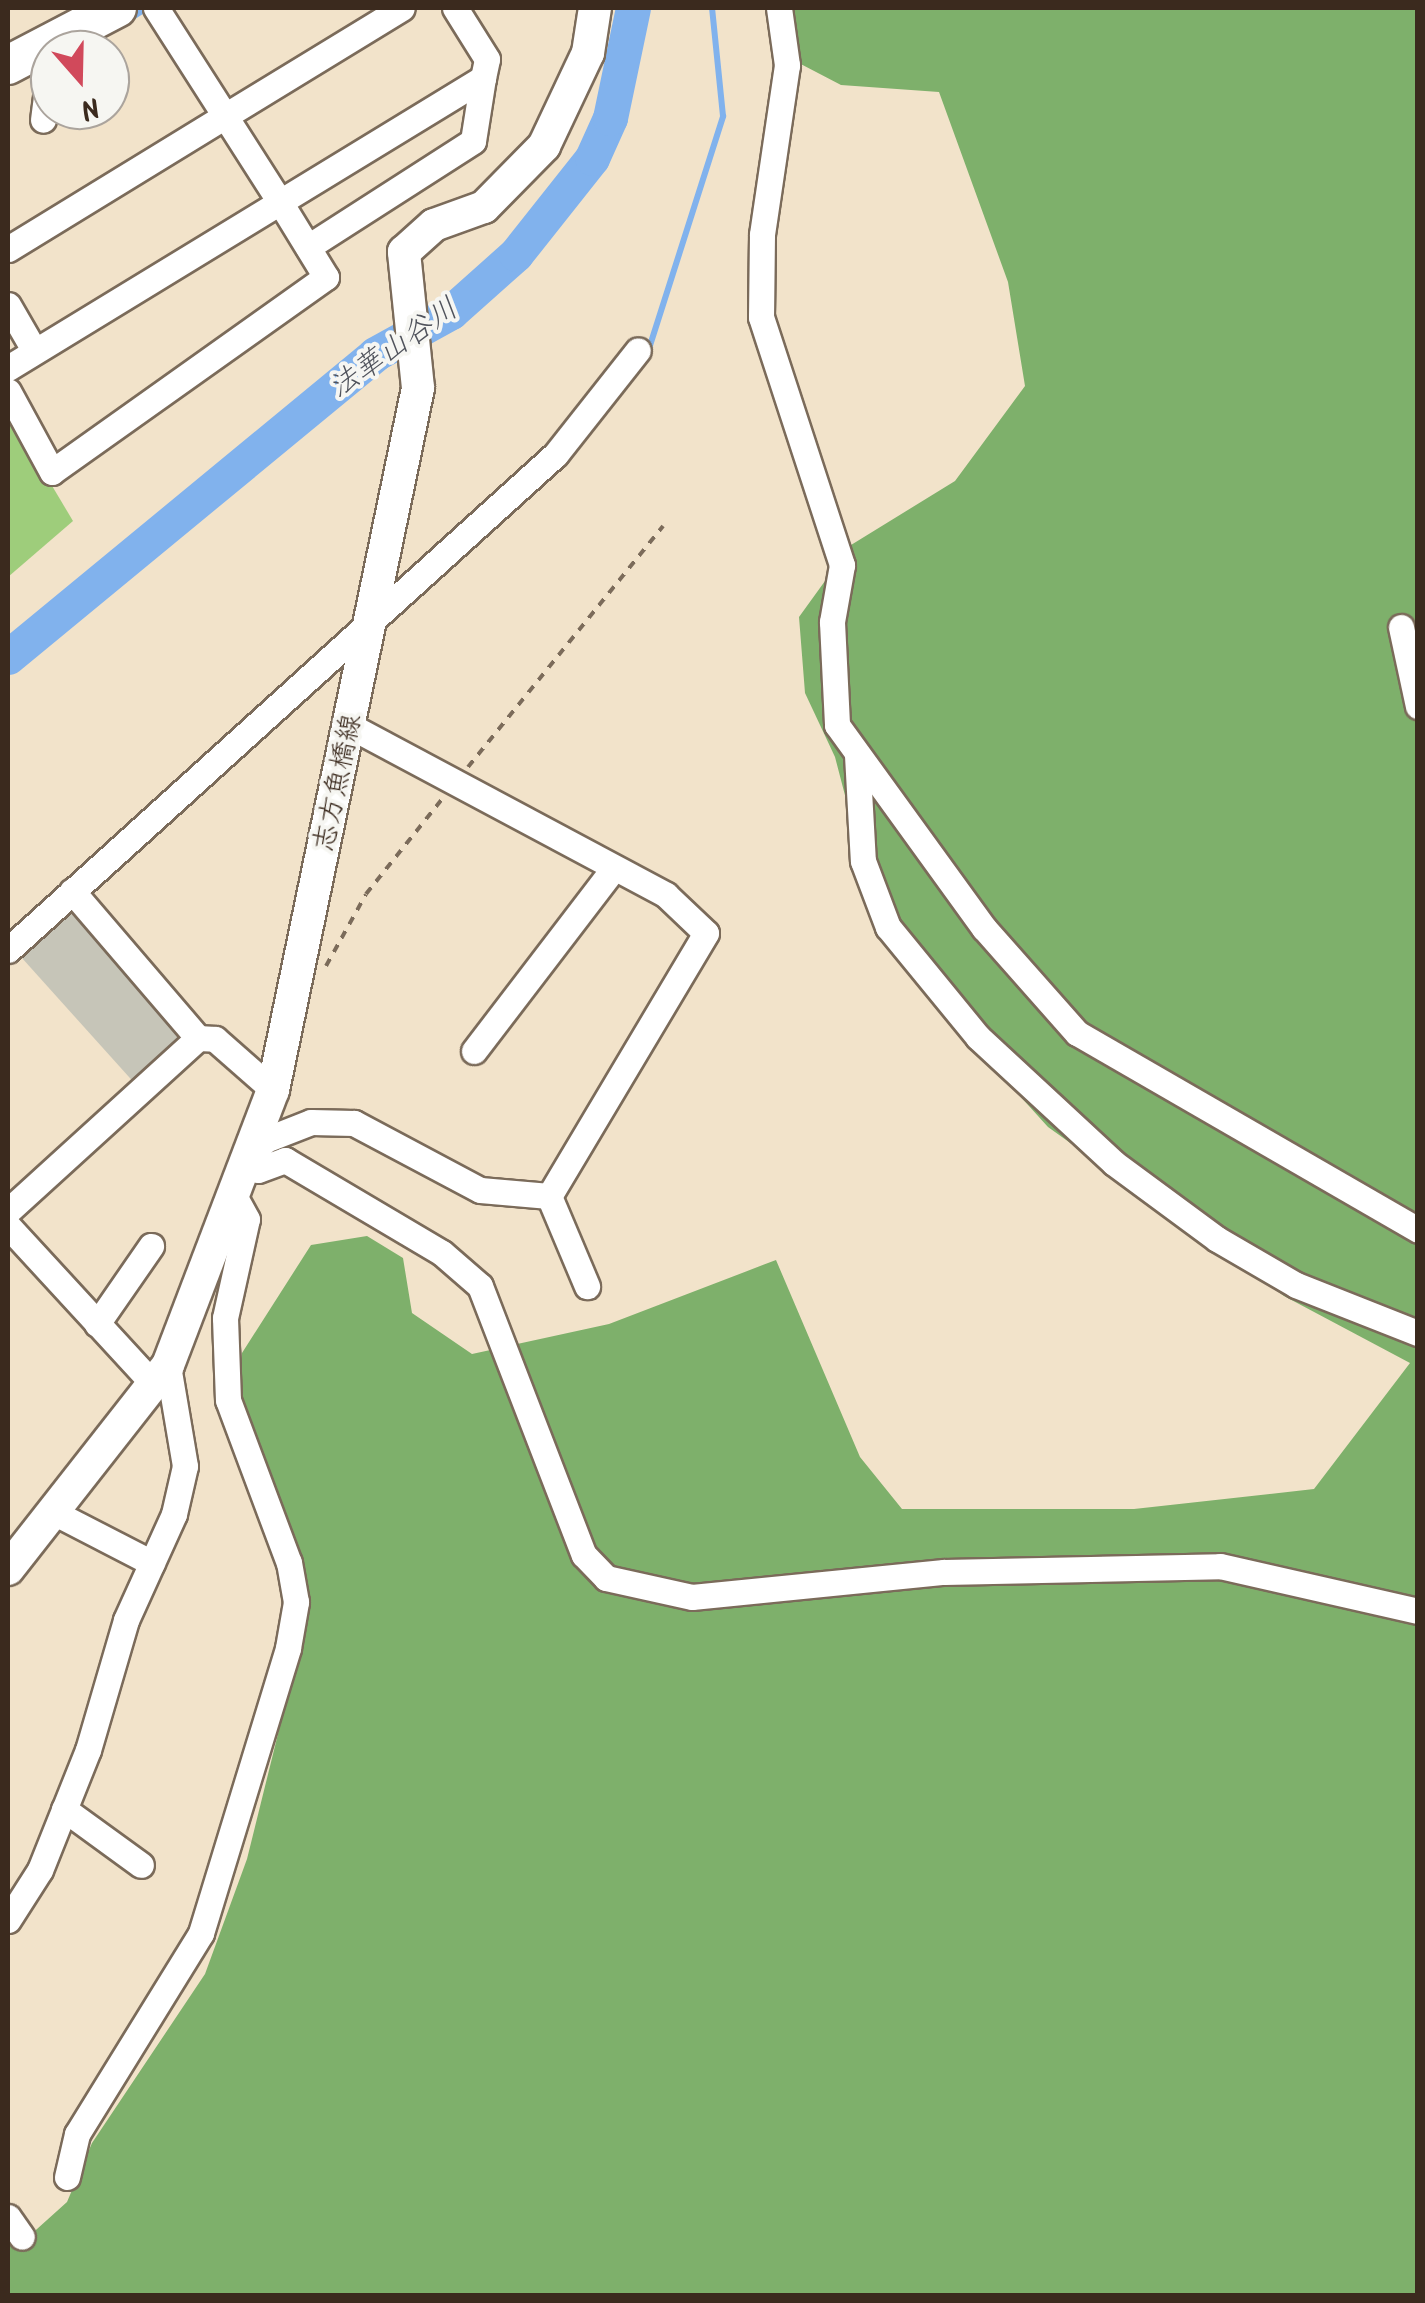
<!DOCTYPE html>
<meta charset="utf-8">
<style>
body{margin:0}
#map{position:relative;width:1425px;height:2303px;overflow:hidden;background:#f2e3ca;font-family:Kalam,"Klee One",sans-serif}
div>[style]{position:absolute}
.industrial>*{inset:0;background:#c6c5b8;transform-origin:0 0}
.green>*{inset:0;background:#9ecd7b}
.forest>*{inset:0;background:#7eb06b}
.stream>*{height:6px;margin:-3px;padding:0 3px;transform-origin:3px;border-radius:3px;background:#81b2ed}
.river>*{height:35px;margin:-17.5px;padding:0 17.5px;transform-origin:17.5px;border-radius:17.5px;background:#81b2ed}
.path>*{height:4px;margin-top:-2px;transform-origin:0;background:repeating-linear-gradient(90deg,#7b6b5a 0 8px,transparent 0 16px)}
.roads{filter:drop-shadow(2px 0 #7b6b5a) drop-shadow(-2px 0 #7b6b5a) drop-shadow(0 2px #7b6b5a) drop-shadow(0 -2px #7b6b5a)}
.minor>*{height:25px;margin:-12.5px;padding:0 12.5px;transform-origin:12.5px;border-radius:12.5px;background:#fff}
.major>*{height:32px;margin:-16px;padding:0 16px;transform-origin:16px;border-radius:16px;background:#fff}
.highway>*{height:38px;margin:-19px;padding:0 19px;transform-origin:19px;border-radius:19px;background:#fff}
span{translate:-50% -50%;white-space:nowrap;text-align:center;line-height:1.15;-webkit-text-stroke:8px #f6f6f2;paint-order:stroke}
.street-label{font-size:28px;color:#3b2a1e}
.water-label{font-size:30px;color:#50535c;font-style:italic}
.frame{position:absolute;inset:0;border:10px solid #3b2a1e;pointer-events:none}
.north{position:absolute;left:30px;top:30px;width:100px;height:100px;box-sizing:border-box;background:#f6f6f2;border:2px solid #aba49d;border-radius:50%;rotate:160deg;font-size:28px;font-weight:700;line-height:40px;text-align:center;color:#3b2a1e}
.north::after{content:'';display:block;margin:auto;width:35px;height:45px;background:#d1495b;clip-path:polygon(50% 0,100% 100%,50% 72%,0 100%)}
</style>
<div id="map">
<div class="industrial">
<div style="left:76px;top:909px;width:165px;height:73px;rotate:48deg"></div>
</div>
<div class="green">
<div style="clip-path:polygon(8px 412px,73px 521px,8px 577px)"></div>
</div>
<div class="forest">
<div style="clip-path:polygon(770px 8px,1417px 8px,1417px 2295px,8px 2296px,8px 2242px,27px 2238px,67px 2202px,92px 2143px,205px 1974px,247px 1859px,304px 1629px,296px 1559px,236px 1405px,242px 1353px,311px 1245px,367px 1236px,403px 1258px,412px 1313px,472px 1354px,609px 1324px,776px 1260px,860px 1457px,902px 1509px,1134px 1509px,1314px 1489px,1410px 1363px,1284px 1296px,1048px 1127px,916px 982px,878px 922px,835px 757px,805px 693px,799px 617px,851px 545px,955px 481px,1025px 386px,1008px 282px,939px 92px,841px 85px,770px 48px)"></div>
</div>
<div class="stream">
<div style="left:81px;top:50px;width:78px;rotate:-32.5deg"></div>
<div style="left:646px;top:358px;width:254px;rotate:-72.3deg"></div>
<div style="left:723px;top:116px;width:109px;rotate:-95.8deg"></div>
<div style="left:575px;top:448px;width:43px;rotate:-50.7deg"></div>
</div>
<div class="river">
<div style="left:8px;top:657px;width:476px;rotate:-39.5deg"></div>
<div style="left:375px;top:354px;width:87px;rotate:-28.9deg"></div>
<div style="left:451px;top:312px;width:87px;rotate:-41.7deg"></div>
<div style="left:516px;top:254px;width:122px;rotate:-51.6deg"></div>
<div style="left:592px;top:158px;width:44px;rotate:-65.8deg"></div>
<div style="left:610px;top:118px;width:112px;rotate:-78.2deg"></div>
</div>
<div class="path">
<div style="left:468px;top:767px;width:310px;rotate:-51deg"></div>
<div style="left:326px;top:966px;width:82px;rotate:-60.9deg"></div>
<div style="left:366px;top:894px;width:123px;rotate:-51.3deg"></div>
</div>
<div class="roads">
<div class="minor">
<div style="left:156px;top:8px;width:128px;rotate:57.4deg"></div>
<div style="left:225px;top:116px;width:207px;rotate:-31.4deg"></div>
<div style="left:779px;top:8px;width:58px;rotate:82deg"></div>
<div style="left:787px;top:65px;width:172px;rotate:98.4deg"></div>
<div style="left:762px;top:235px;width:82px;rotate:90.7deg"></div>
<div style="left:761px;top:317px;width:261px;rotate:71.9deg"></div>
<div style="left:842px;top:565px;width:58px;rotate:100deg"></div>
<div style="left:832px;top:622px;width:103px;rotate:87.2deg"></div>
<div style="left:837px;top:725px;width:251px;rotate:54.1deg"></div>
<div style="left:984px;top:928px;width:140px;rotate:48.5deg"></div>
<div style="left:1077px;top:1033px;width:394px;rotate:30deg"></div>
<div style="left:40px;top:50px;width:25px;rotate:69deg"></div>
<div style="left:49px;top:73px;width:47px;rotate:97.3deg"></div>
<div style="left:308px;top:247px;width:196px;rotate:-32.7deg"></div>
<div style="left:473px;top:141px;width:64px;rotate:-81deg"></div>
<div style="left:8px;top:249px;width:255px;rotate:-31.5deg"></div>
<div style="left:225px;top:116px;width:102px;rotate:57.4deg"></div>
<div style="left:280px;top:202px;width:238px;rotate:-31.4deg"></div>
<div style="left:483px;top:78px;width:19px;rotate:-78deg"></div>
<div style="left:487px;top:59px;width:60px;rotate:-122.1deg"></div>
<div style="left:8px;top:305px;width:52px;rotate:60deg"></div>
<div style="left:8px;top:368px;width:319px;rotate:-31.4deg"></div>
<div style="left:280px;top:202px;width:88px;rotate:58.5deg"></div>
<div style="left:326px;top:277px;width:336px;rotate:144.6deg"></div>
<div style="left:52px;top:472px;width:92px;rotate:-118.5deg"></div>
<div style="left:1401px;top:627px;width:81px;rotate:77.9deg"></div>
<div style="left:350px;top:726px;width:358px;rotate:28.1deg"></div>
<div style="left:666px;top:895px;width:55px;rotate:43.5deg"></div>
<div style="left:706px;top:933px;width:306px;rotate:120.8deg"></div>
<div style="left:549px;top:1196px;width:69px;rotate:-175deg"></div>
<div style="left:480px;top:1190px;width:143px;rotate:-152deg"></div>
<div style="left:354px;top:1123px;width:43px;rotate:-178.7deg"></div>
<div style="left:311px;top:1122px;width:49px;rotate:158.6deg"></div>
<div style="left:265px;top:1140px;width:32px;rotate:131deg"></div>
<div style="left:244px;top:1164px;width:15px;rotate:23deg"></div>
<div style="left:258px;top:1170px;width:29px;rotate:-20deg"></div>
<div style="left:285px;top:1160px;width:182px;rotate:30.6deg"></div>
<div style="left:442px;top:1253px;width:50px;rotate:41deg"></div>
<div style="left:480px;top:1286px;width:288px;rotate:68.9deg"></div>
<div style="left:584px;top:1555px;width:32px;rotate:46deg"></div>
<div style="left:606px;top:1578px;width:88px;rotate:12.5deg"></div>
<div style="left:692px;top:1597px;width:253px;rotate:-5.7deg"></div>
<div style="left:944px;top:1572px;width:276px;rotate:-1.2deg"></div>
<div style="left:1220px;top:1566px;width:203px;rotate:12.8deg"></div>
<div style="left:857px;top:755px;width:106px;rotate:86.8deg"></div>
<div style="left:863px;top:861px;width:71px;rotate:69.3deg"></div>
<div style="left:888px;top:927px;width:142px;rotate:50.7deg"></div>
<div style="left:978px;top:1037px;width:185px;rotate:42.8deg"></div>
<div style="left:1114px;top:1163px;width:128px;rotate:36.4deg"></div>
<div style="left:1217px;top:1239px;width:91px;rotate:30.2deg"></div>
<div style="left:1296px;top:1285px;width:131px;rotate:21.5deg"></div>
<div style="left:72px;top:891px;width:194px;rotate:49.4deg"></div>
<div style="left:8px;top:950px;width:739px;rotate:-42.15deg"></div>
<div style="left:556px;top:454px;width:132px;rotate:-51.7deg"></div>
<div style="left:474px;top:1051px;width:230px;rotate:-52.6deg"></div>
<div style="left:549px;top:1196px;width:98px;rotate:67.1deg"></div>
<div style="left:8px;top:1211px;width:257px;rotate:-42.3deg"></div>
<div style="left:198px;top:1038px;width:17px;rotate:3deg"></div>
<div style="left:215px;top:1039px;width:77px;rotate:41.3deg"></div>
<div style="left:8px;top:1226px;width:217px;rotate:47.4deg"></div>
<div style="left:97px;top:1324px;width:95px;rotate:-55.3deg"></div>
<div style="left:55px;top:1513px;width:109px;rotate:27.3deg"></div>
<div style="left:64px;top:1809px;width:95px;rotate:36deg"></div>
<div style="left:8px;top:1920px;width:59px;rotate:-57.4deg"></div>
<div style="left:40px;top:1870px;width:129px;rotate:-68.2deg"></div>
<div style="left:88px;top:1750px;width:135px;rotate:-73.7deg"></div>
<div style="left:126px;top:1620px;width:116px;rotate:-65.6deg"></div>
<div style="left:174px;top:1514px;width:49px;rotate:-77.1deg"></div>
<div style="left:185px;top:1466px;width:102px;rotate:-99.6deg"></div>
<div style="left:67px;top:2177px;width:44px;rotate:-76.9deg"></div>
<div style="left:77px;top:2134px;width:236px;rotate:-58.3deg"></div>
<div style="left:201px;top:1933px;width:298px;rotate:-73deg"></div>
<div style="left:288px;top:1648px;width:47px;rotate:-80.1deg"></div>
<div style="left:296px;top:1602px;width:40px;rotate:-100deg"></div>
<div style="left:289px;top:1563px;width:174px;rotate:-110.5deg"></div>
<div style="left:228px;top:1400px;width:82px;rotate:-92.1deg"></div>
<div style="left:225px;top:1318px;width:101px;rotate:-77.5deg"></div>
<div style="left:247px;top:1219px;width:29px;rotate:-119deg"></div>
<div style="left:8px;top:2217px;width:24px;rotate:55deg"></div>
</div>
<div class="major">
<div style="left:8px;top:1569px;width:259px;rotate:-51.9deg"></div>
<div style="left:168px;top:1365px;width:294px;rotate:-69.1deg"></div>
<div style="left:273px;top:1090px;width:717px;rotate:-78.33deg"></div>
<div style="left:418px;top:388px;width:137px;rotate:-95.9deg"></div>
<div style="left:404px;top:252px;width:40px;rotate:-42deg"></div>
<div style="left:434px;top:225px;width:53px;rotate:-19.8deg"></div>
<div style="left:484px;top:207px;width:86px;rotate:-45.5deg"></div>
<div style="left:544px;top:146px;width:103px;rotate:-64.7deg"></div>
<div style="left:588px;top:53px;width:46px;rotate:-81.2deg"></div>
</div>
<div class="highway">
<div style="left:8px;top:65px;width:123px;rotate:-27.6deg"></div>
</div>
</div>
<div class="street-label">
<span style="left:339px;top:783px;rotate:-78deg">志方魚橋線</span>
</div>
<div class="water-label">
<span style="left:394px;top:349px;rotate:-35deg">法華山谷川</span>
</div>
<div class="frame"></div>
<div class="north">N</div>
</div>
